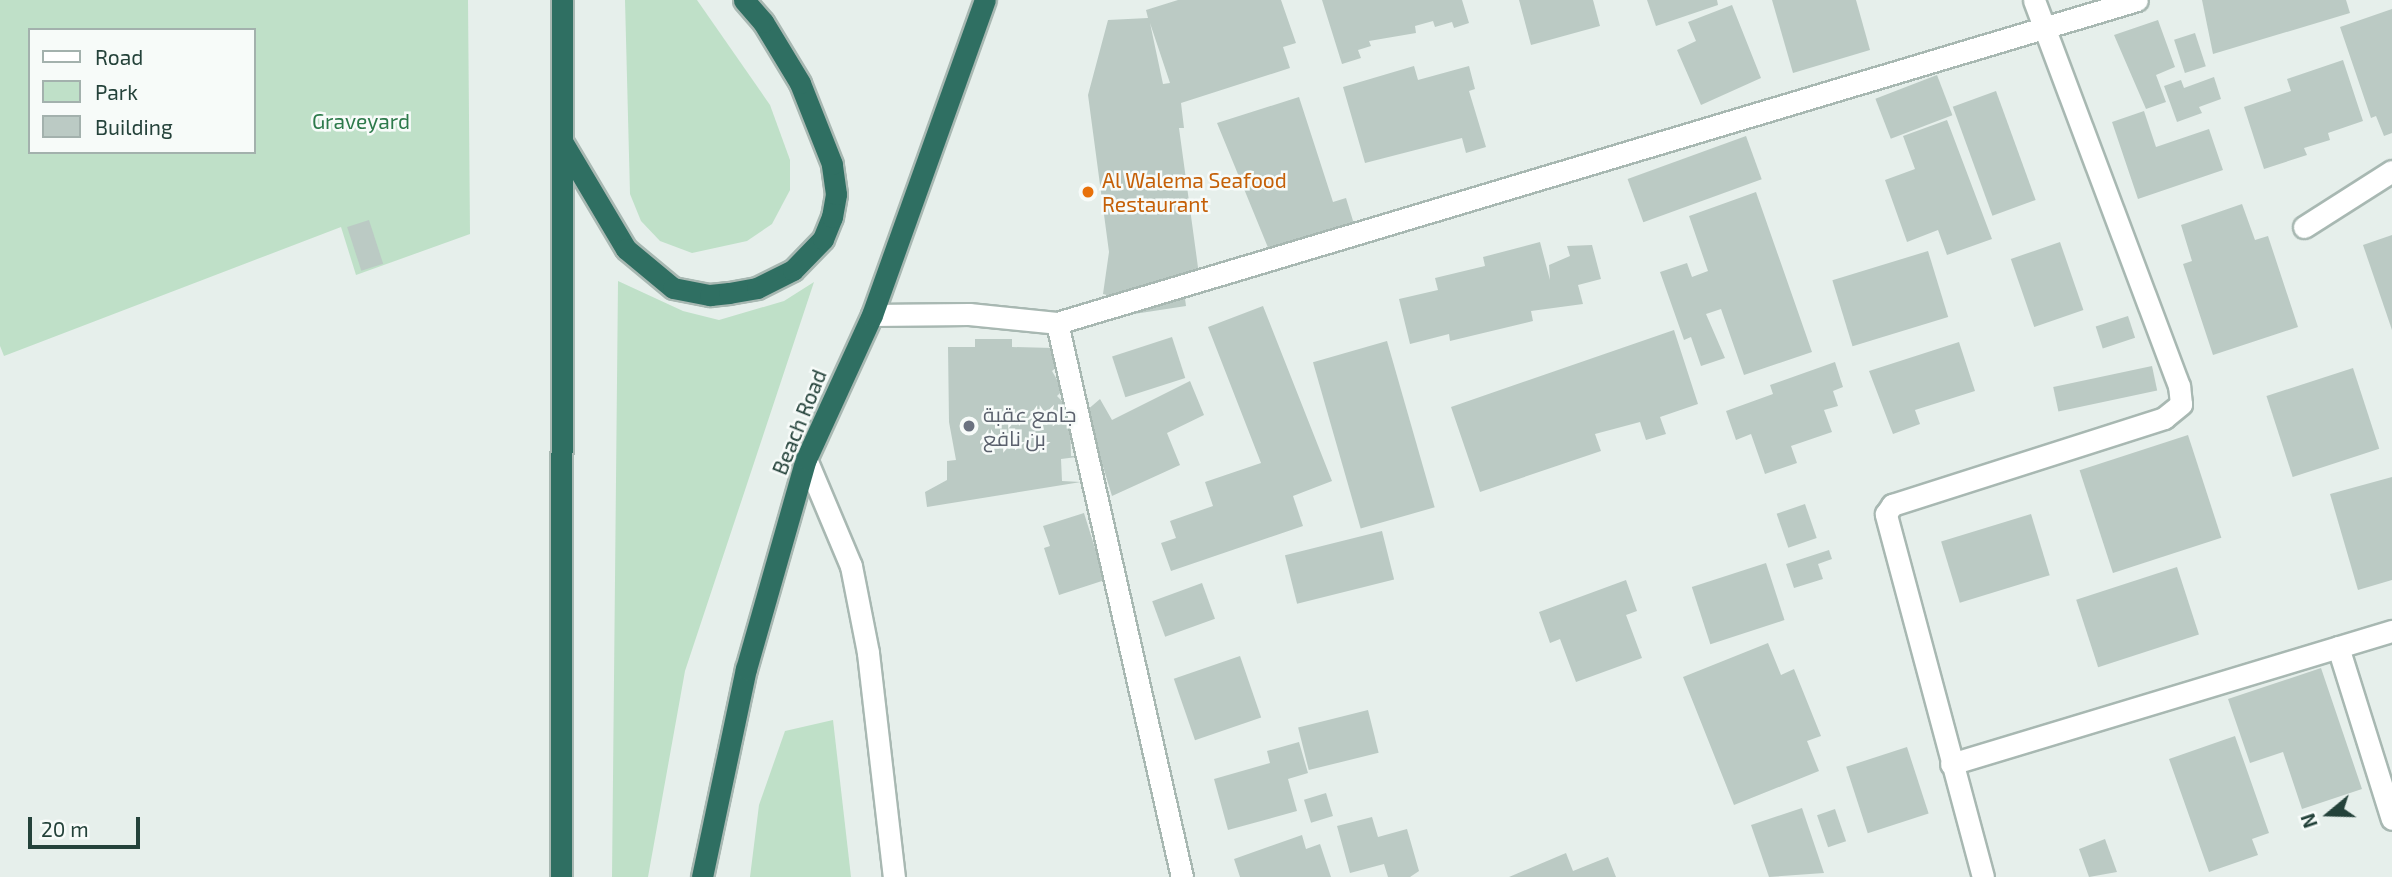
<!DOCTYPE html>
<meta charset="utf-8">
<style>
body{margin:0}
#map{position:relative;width:2392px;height:877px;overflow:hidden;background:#e6efeb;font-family:"Exo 2",Cairo,sans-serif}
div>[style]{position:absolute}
.green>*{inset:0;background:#bfe0c8}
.building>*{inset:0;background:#bbcac4;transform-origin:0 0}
.roads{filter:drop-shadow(2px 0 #a8b8b2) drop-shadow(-2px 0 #a8b8b2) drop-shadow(0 2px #a8b8b2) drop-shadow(0 -2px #a8b8b2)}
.minor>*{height:21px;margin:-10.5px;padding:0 10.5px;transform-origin:10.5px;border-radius:10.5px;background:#fff}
.highway>*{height:21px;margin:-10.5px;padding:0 10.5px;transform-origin:10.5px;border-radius:10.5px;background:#2f6f62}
.dots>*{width:19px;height:19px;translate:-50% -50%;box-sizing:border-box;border:4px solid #f7fbf9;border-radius:50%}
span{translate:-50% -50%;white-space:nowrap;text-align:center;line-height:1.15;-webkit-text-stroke:5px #f7fbf9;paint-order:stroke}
.park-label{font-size:21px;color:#2d7a4b}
.food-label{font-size:21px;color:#c56008}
.left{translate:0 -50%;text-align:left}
.worship-label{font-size:21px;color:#5b616d}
.street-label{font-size:21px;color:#24423a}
.legend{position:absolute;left:28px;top:28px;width:228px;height:126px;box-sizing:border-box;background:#f7fbf9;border:2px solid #a3b1ad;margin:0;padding:9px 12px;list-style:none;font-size:21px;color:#24423a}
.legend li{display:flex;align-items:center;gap:14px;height:35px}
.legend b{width:35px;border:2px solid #a3b1ad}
.north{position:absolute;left:2294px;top:779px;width:70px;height:70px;-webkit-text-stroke:5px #f7fbf9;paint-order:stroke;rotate:251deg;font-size:19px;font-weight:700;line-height:28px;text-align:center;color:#24423a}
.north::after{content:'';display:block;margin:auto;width:24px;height:32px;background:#24423a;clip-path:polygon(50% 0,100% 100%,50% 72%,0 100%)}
.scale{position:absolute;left:28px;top:817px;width:112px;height:32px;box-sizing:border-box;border:4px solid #24423a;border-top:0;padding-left:9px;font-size:21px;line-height:24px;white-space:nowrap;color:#24423a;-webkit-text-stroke:5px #f7fbf9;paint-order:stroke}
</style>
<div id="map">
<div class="green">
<div style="clip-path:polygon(evenodd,0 0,468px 0,470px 234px,356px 275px,341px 227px,4px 356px,0 346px,0 0,30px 30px,254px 30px,254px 152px,30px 152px,30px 30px)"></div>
<div style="clip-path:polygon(625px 0,697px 0,770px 105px,790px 160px,790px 190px,772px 224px,747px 241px,692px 253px,660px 241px,641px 221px,630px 194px)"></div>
<div style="clip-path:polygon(618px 281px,683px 311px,719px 320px,784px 301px,814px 282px,685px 671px,648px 877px,612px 877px)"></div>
<div style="clip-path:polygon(833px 720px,851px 877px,750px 877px,759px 805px,785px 731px)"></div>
</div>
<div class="building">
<div style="clip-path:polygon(evenodd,1178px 0,1281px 0,1296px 43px,1283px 47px,1290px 68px,1181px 103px,1184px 128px,1179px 128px,1200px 282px,1183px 284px,1186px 306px,1121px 316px,1118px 298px,1103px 294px,1109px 252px,1088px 95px,1108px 20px,1148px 18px,1146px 10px,1178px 0,1150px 23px,1170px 83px,1163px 84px,1150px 23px)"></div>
<div style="clip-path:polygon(1322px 0,1462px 0,1469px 23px,1454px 28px,1452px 22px,1435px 27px,1433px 21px,1415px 26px,1416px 33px,1369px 41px,1371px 46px,1358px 50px,1361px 58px,1342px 64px)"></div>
<div style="clip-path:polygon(1519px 0,1593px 0,1600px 26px,1531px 45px)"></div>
<div style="clip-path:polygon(1647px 0,1717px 0,1718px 5px,1656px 26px)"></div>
<div style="clip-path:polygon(1772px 0,1856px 0,1870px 50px,1793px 73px)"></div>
<div style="clip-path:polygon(2202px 0,2346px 0,2350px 13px,2213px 54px)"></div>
<div style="clip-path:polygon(1732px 5px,1761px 78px,1701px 105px,1677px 50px,1696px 41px,1688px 22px)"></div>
<div style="clip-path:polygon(2392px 9px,2392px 133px,2384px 136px,2376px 116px,2371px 118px,2340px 27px)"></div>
<div style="clip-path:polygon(2158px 20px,2175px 67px,2156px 75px,2166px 102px,2146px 109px,2114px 35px)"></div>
<div style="left:2195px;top:33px;width:35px;height:22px;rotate:72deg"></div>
<div style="clip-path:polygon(2343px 60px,2363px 121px,2328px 133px,2330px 140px,2304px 148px,2307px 155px,2264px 169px,2244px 107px,2291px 91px,2287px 79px)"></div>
<div style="clip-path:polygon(1414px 66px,1418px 80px,1469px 66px,1475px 89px,1469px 91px,1486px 147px,1466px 153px,1462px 138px,1365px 163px,1343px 87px)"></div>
<div style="left:1937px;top:75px;width:43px;height:66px;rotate:69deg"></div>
<div style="clip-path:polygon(2214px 77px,2221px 99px,2199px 107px,2202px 113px,2177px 122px,2164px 86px,2181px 80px,2184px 88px)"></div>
<div style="left:1996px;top:91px;width:116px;height:46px;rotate:70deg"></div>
<div style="clip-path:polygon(1299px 97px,1333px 202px,1346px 198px,1354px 224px,1269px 250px,1217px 123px)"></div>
<div style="clip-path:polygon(2144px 111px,2156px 147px,2209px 129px,2223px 170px,2138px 199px,2112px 122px)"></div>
<div style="clip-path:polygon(1947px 120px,1992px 239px,1947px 255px,1938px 230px,1907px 242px,1885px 180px,1915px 169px,1903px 136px)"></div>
<div style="left:1746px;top:136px;width:46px;height:126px;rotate:70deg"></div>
<div style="clip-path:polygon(1756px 192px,1812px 352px,1744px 375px,1721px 309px,1706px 314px,1725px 358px,1701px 366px,1691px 337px,1684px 340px,1660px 272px,1687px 263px,1692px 277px,1708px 271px,1689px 216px)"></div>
<div style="clip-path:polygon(2242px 204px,2255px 240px,2268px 236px,2298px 327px,2213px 355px,2183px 264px,2192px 261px,2181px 225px)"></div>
<div style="left:369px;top:220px;width:46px;height:23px;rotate:72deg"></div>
<div style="clip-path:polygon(2392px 235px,2392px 330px,2363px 245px)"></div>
<div style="clip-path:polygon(1540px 242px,1550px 280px,1549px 265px,1570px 256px,1567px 246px,1592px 245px,1601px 279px,1578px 285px,1583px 304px,1531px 311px,1533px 321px,1450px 341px,1449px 334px,1410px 344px,1399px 299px,1438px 290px,1435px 278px,1485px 266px,1483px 257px)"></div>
<div style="left:2060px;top:242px;width:72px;height:52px;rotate:71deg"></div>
<div style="left:1928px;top:251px;width:69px;height:100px;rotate:73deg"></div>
<div style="clip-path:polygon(1263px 306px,1332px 481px,1293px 496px,1303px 526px,1171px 571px,1161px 543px,1176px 538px,1170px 521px,1213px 506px,1205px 482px,1261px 463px,1208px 327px)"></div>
<div style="left:2128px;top:316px;width:23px;height:34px;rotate:72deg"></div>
<div style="clip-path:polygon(1674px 330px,1698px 404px,1660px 417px,1666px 434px,1646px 440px,1640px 422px,1595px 434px,1601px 451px,1480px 492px,1451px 407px)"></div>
<div style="left:1172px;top:337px;width:43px;height:63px;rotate:72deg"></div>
<div style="clip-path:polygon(975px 339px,1012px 339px,1012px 347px,1053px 348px,1057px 367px,1052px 371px,1063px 390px,1057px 396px,1066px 405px,1060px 418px,1070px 420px,1071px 456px,1085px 456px,1061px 459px,1062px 481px,1081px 482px,927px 507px,925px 492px,947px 480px,947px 461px,956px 460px,949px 422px,948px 347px,975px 347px)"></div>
<div style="left:1387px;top:341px;width:173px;height:77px;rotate:74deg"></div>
<div style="clip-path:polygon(1959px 342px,1975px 391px,1915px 410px,1920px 424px,1893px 434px,1869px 371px)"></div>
<div style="clip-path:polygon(1835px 362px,1843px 387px,1833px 391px,1838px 406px,1824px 410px,1832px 432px,1791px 446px,1797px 463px,1765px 474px,1751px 434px,1736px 440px,1726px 411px,1773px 394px,1770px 385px)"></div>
<div style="left:2152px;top:366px;width:25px;height:101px;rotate:78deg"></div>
<div style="left:2353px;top:368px;width:85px;height:91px;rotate:72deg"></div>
<div style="clip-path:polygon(1190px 381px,1204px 415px,1167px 433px,1180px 465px,1112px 496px,1086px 411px,1100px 399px,1112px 420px)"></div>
<div style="left:2188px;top:435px;width:108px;height:114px;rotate:72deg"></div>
<div style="clip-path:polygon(2392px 477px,2392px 580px,2358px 590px,2330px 494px)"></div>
<div style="left:1805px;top:504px;width:36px;height:30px;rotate:71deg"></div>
<div style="clip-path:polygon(1084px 513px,1105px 580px,1059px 595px,1044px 548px,1050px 546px,1043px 526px)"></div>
<div style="left:2031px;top:514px;width:64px;height:94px;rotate:73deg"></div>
<div style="left:1382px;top:531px;width:50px;height:100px;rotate:76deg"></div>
<div style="clip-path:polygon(1829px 550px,1832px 559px,1818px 564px,1823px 579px,1794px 588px,1786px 564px)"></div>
<div style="left:1766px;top:563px;width:60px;height:78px;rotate:72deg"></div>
<div style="left:2177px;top:567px;width:71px;height:106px;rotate:72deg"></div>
<div style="clip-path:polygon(1626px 580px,1637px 611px,1626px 615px,1642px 658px,1576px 682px,1560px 639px,1550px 643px,1539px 612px)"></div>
<div style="left:1202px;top:583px;width:38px;height:53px;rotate:70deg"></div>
<div style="clip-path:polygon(1768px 643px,1781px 675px,1794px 669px,1821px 736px,1807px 741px,1819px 771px,1734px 805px,1683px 677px)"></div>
<div style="left:1240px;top:656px;width:65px;height:70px;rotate:71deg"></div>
<div style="clip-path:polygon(2321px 668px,2362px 789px,2302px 809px,2283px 752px,2250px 763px,2228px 699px)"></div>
<div style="left:1368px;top:710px;width:44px;height:72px;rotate:76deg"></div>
<div style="clip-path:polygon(2235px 736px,2269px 833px,2252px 839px,2258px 855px,2209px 872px,2169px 759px)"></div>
<div style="clip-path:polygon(1299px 742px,1308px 773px,1288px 779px,1297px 811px,1228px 830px,1214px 779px,1270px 763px,1267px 751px)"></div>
<div style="left:1907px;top:747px;width:70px;height:64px;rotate:72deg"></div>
<div style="left:1326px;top:793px;width:24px;height:23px;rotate:73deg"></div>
<div style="clip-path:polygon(1802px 808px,1824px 873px,1769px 877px,1751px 825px)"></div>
<div style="left:1835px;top:809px;width:34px;height:19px;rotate:71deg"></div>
<div style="clip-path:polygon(1372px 817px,1378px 837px,1407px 829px,1419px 871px,1410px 877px,1388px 877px,1384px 864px,1350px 873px,1337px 826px)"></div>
<div style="clip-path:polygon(1302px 835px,1306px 849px,1320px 844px,1331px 877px,1240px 877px,1234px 859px)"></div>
<div style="clip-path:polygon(2105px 839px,2117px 872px,2089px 877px,2079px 849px)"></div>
<div style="clip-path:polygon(1566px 853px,1573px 871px,1608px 857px,1616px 877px,1509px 877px)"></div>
</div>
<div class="roads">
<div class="minor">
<div style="left:2304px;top:227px;width:104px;rotate:-32.5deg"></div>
<div style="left:872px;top:315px;width:97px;rotate:-0.6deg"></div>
<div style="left:969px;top:314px;width:88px;rotate:5.8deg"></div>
<div style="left:1057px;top:323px;width:568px;rotate:77.29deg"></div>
<div style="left:1057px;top:323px;width:1127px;rotate:-16.65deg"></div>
<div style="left:806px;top:459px;width:116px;rotate:67.2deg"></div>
<div style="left:851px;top:566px;width:89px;rotate:78.9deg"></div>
<div style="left:868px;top:653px;width:226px;rotate:83.4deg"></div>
<div style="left:2338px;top:647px;width:180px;rotate:72.6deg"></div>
<div style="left:1951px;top:764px;width:461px;rotate:-16.8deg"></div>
<div style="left:1983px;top:877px;width:376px;rotate:-105deg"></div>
<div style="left:1886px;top:514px;width:11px;rotate:-56deg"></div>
<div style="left:1892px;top:505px;width:286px;rotate:-17.7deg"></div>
<div style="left:2164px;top:418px;width:22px;rotate:-39deg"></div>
<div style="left:2181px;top:404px;width:18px;rotate:-96deg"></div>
<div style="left:2179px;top:386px;width:412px;rotate:-110.6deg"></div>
</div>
<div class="highway">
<div style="left:563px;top:143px;width:123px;rotate:59.3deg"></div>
<div style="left:626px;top:249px;width:61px;rotate:39.7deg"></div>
<div style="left:673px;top:288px;width:38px;rotate:11deg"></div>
<div style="left:710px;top:295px;width:19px;rotate:-6deg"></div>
<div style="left:729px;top:293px;width:28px;rotate:-10deg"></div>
<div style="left:757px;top:288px;width:40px;rotate:-26.6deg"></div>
<div style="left:793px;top:270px;width:43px;rotate:-45.9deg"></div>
<div style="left:823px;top:239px;width:24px;rotate:-68deg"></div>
<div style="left:832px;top:217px;width:23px;rotate:-80deg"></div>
<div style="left:836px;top:194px;width:30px;rotate:-98deg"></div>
<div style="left:832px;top:164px;width:87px;rotate:-111.6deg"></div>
<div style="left:800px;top:83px;width:71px;rotate:-121.2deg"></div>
<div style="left:763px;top:22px;width:29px;rotate:-131deg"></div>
<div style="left:561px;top:877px;width:877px;rotate:-89.93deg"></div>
<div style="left:702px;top:877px;width:213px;rotate:-78.1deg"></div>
<div style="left:746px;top:669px;width:218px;rotate:-74.1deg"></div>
<div style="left:806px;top:459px;width:158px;rotate:-65.4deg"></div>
<div style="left:872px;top:315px;width:335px;rotate:-70.3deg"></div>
</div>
</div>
<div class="dots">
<div style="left:1088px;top:192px;background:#e8710a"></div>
<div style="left:969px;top:426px;background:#6b7280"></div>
</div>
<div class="park-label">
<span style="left:361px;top:121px">Graveyard</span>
</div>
<div class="food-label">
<span class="left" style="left:1102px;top:192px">Al Walema Seafood<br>Restaurant</span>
</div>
<div class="worship-label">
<span class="left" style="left:983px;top:426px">جامع عقبة<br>بن نافع</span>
</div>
<div class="street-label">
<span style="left:799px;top:422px;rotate:-68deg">Beach Road</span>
</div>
<ul class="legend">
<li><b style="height:9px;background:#fff"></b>Road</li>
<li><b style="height:19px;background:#bfe0c8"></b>Park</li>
<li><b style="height:19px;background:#bbcac4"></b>Building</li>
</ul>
<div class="north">N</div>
<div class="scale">20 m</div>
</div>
